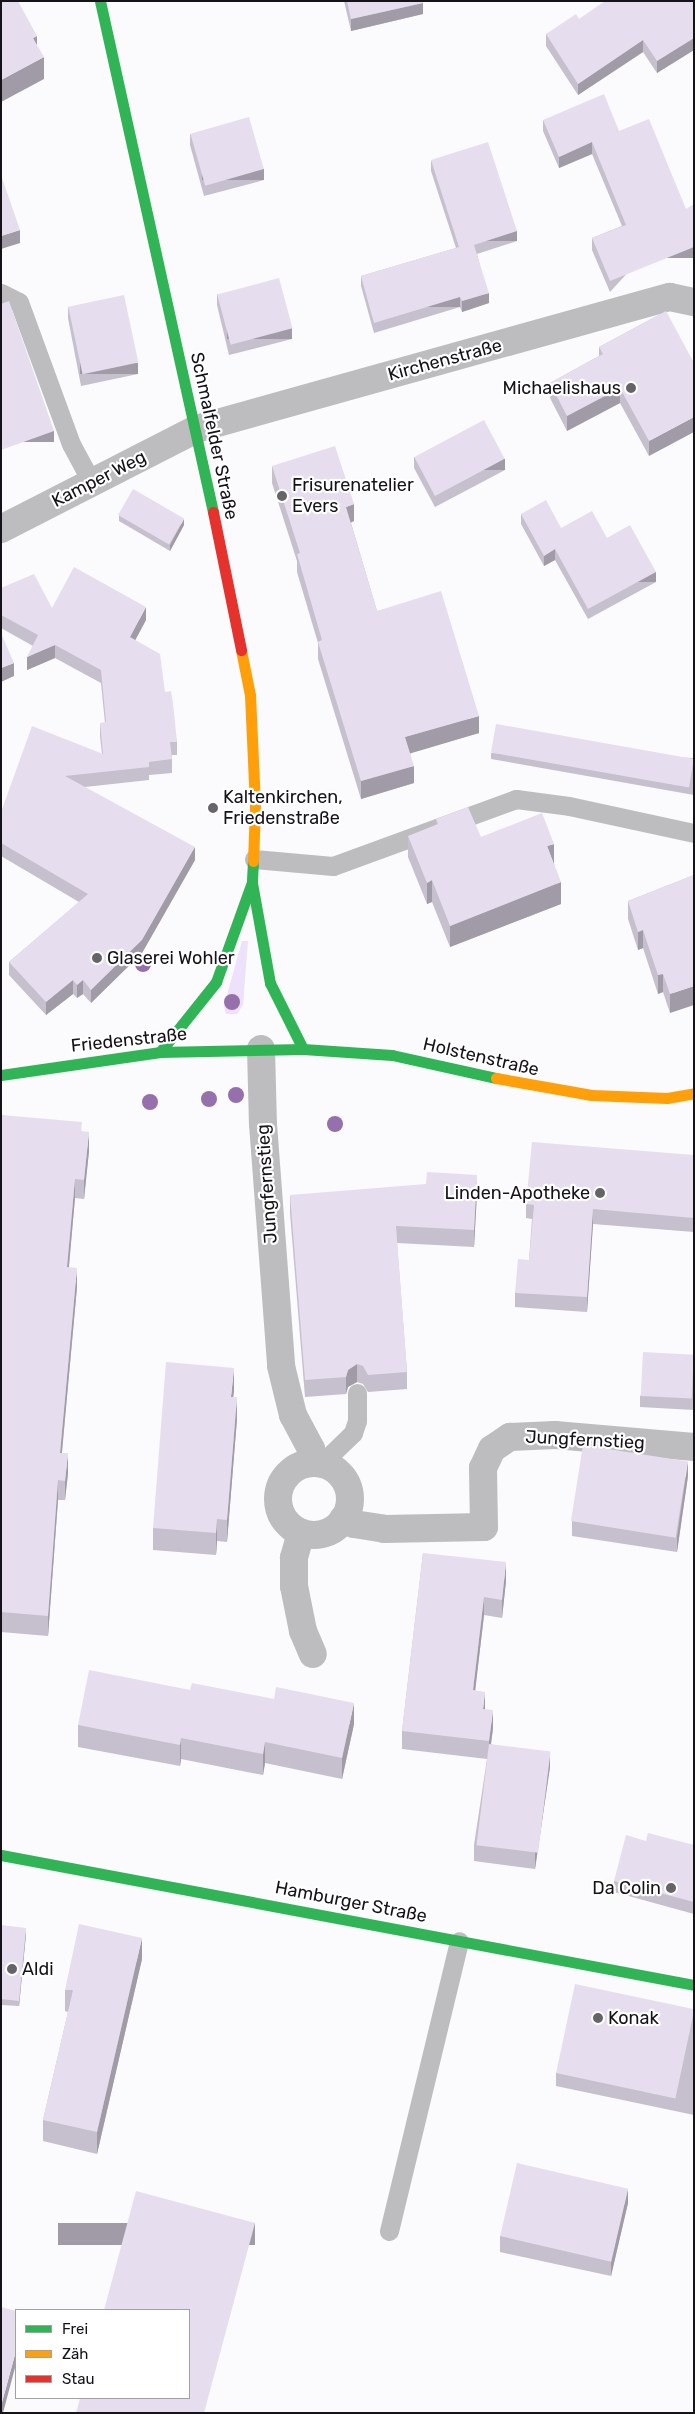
<!DOCTYPE html>
<meta charset="utf-8">
<style>
body{margin:0}
#map{position:relative;width:695px;height:2414px;overflow:hidden;background:#fbfafd;font-family:Rubik,sans-serif}
div>[style]{position:absolute}
.green>*{inset:0;background:#ede1fb}
.lane>*{height:19px;margin:-9.5px;padding:0 9.5px;transform-origin:9.5px;border-radius:9.5px;background:#bdbcbf}
.street>*{height:28px;margin:-14px;padding:0 14px;transform-origin:14px;border-radius:14px;background:#bdbcbf}
.street>.ring{margin:-14px;padding:0;box-sizing:content-box;background:none;border:28px solid #bdbcbf;border-radius:50%}
.fast>*{height:11px;margin:-5.5px;padding:0 5.5px;transform-origin:5.5px;border-radius:5.5px;background:#30b455}
.slow>*{height:11px;margin:-5.5px;padding:0 5.5px;transform-origin:5.5px;border-radius:5.5px;background:#ff9f0a}
.jam>*{height:11px;margin:-5.5px;padding:0 5.5px;transform-origin:5.5px;border-radius:5.5px;background:#e5322d}
.trees>*{width:16px;height:16px;margin:-8px;border-radius:50%;background:#9570ac}
.wall>*{inset:0;background:#c6bfcd}
.shaded-wall>*{inset:0;background:#a19ba7;transform-origin:0 0}
.building>*{inset:0;background:#e6deee;transform-origin:0 0}
.dots>*{width:14px;height:14px;translate:-50% -50%;box-sizing:border-box;border:2px solid #fff;border-radius:50%}
span{translate:-50% -50%;white-space:nowrap;text-align:center;line-height:1.15;-webkit-text-stroke:4.5px #fff;paint-order:stroke}
.street-label{font-size:18px;color:#15121a}
.poi-label{font-size:18px;color:#15121a}
.right{translate:-100% -50%;text-align:right}
.left{translate:0 -50%;text-align:left}
.frame{position:absolute;inset:0;border:2px solid #15121a;pointer-events:none}
.legend{position:absolute;left:15px;top:2309px;width:175px;height:90px;box-sizing:border-box;background:#fff;border:1px solid #a1a0a3;margin:0;padding:6px 9px;list-style:none;font-size:15px;color:#15121a}
.legend li{display:flex;align-items:center;gap:10px;height:25px}
.legend b{width:25px;border:1px solid #a1a0a3}
</style>
<div id="map">
<div class="green">
<div style="clip-path:polygon(242px 941px,248px 941px,243px 1005px,237px 1014px,226px 1014px,224px 1006px)"></div>
</div>
<div class="lane">
<div style="left:1px;top:293px;width:20px;rotate:27deg"></div>
<div style="left:19px;top:302px;width:151px;rotate:69.9deg"></div>
<div style="left:71px;top:444px;width:44px;rotate:61.7deg"></div>
<div style="left:254px;top:859px;width:79px;rotate:5.1deg"></div>
<div style="left:333px;top:866px;width:195px;rotate:-20.1deg"></div>
<div style="left:516px;top:799px;width:53px;rotate:7.5deg"></div>
<div style="left:569px;top:806px;width:128px;rotate:12.2deg"></div>
<div style="left:322px;top:1463px;width:43px;rotate:-44.1deg"></div>
<div style="left:353px;top:1433px;width:13px;rotate:-72deg"></div>
<div style="left:357px;top:1421px;width:28px;rotate:-90deg"></div>
<div style="left:389px;top:2231px;width:298px;rotate:-76.4deg"></div>
</div>
<div class="street">
<div style="left:1px;top:529px;width:219px;rotate:-27.1deg"></div>
<div style="left:196px;top:429px;width:492px;rotate:-15.6deg"></div>
<div style="left:670px;top:297px;width:25px;rotate:12deg"></div>
<div style="left:261px;top:1049px;width:75px;rotate:88.5deg"></div>
<div style="left:263px;top:1124px;width:243px;rotate:85.7deg"></div>
<div style="left:281px;top:1366px;width:50px;rotate:76.2deg"></div>
<div style="left:293px;top:1415px;width:38px;rotate:62deg"></div>
<div style="left:311px;top:1449px;width:13px;rotate:81deg"></div>
<div class="ring" style="left:278px;top:1463px;width:44px;height:44px"></div>
<div style="left:343px;top:1519px;width:12px;rotate:24deg"></div>
<div style="left:354px;top:1524px;width:30px;rotate:9deg"></div>
<div style="left:384px;top:1529px;width:100px;rotate:-1.1deg"></div>
<div style="left:484px;top:1527px;width:59px;rotate:-91deg"></div>
<div style="left:483px;top:1468px;width:21px;rotate:-65deg"></div>
<div style="left:492px;top:1449px;width:22px;rotate:-34deg"></div>
<div style="left:510px;top:1437px;width:45px;rotate:-2.5deg"></div>
<div style="left:555px;top:1435px;width:140px;rotate:4.9deg"></div>
<div style="left:301px;top:1533px;width:26px;rotate:106deg"></div>
<div style="left:294px;top:1558px;width:28px;rotate:90deg"></div>
<div style="left:294px;top:1586px;width:46px;rotate:78.7deg"></div>
<div style="left:303px;top:1631px;width:25px;rotate:67deg"></div>
</div>
<div class="fast">
<div style="left:100px;top:1px;width:523px;rotate:77.53deg"></div>
<div style="left:253px;top:861px;width:22px;rotate:93deg"></div>
<div style="left:252px;top:883px;width:102px;rotate:79.8deg"></div>
<div style="left:270px;top:983px;width:74px;rotate:63.4deg"></div>
<div style="left:160px;top:1052px;width:90px;rotate:-51.3deg"></div>
<div style="left:216px;top:982px;width:103px;rotate:-70.2deg"></div>
<div style="left:1px;top:1075px;width:161px;rotate:-8.2deg"></div>
<div style="left:160px;top:1052px;width:143px;rotate:-1.2deg"></div>
<div style="left:303px;top:1049px;width:89px;rotate:3.9deg"></div>
<div style="left:392px;top:1055px;width:107px;rotate:12.5deg"></div>
<div style="left:1px;top:1855px;width:705px;rotate:10.62deg"></div>
</div>
<div class="slow">
<div style="left:241px;top:650px;width:46px;rotate:78.7deg"></div>
<div style="left:250px;top:695px;width:112px;rotate:87.4deg"></div>
<div style="left:255px;top:807px;width:54px;rotate:92.1deg"></div>
<div style="left:496px;top:1078px;width:97px;rotate:10.1deg"></div>
<div style="left:591px;top:1095px;width:76px;rotate:2.3deg"></div>
<div style="left:667px;top:1098px;width:27px;rotate:-10deg"></div>
</div>
<div class="jam">
<div style="left:213px;top:512px;width:141px;rotate:78.5deg"></div>
</div>
<div class="trees">
<div style="left:143px;top:964px"></div>
<div style="left:232px;top:1002px"></div>
<div style="left:236px;top:1095px"></div>
<div style="left:209px;top:1099px"></div>
<div style="left:150px;top:1102px"></div>
<div style="left:335px;top:1124px"></div>
</div>
<div class="wall">
<div style="clip-path:polygon(344px 1px,422px 1px,423px 14px,351px 31px)"></div>
<div style="clip-path:polygon(694px 1px,694px 50px,657px 73px,643px 52px,578px 95px,546px 46px,546px 34px,579px 19px)"></div>
<div style="clip-path:polygon(543px 120px,619px 131px,686px 209px,610px 292px,592px 250px,592px 238px,622px 226px,592px 154px,559px 168px,543px 131px)"></div>
<div style="clip-path:polygon(190px 134px,264px 180px,204px 196px,190px 145px)"></div>
<div style="clip-path:polygon(431px 160px,517px 241px,477px 254px,489px 303px,462px 312px,460px 307px,374px 333px,361px 286px,361px 276px,456px 248px,431px 171px)"></div>
<div style="clip-path:polygon(217px 294px,292px 339px,229px 355px,217px 305px)"></div>
<div style="clip-path:polygon(68px 307px,138px 374px,81px 386px,68px 318px)"></div>
<div style="clip-path:polygon(666px 311px,649px 456px,620px 403px,567px 431px,550px 398px,550px 383px,599px 356px,599px 347px)"></div>
<div style="clip-path:polygon(414px 457px,505px 470px,435px 507px,414px 468px)"></div>
<div style="clip-path:polygon(272px 466px,354px 521px,351px 523px,377px 611px,479px 733px,410px 753px,414px 783px,361px 799px,318px 659px,318px 643px,297px 572px,297px 561px,272px 483px)"></div>
<div style="clip-path:polygon(521px 514px,561px 528px,607px 538px,656px 582px,588px 619px,555px 560px,544px 566px,521px 524px)"></div>
<div style="clip-path:polygon(119px 515px,184px 525px,170px 551px,119px 521px)"></div>
<div style="clip-path:polygon(1px 588px,52px 608px,146px 620px,135px 640px,165px 692px,177px 742px,177px 755px,172px 755px,172px 773px,149px 775px,149px 780px,85px 787px,195px 860px,142px 953px,91px 1003px,83px 994px,77px 998px,73px 994px,46px 1015px,9px 975px,9px 962px,79px 902px,1px 856px,1px 812px,102px 754px,100px 736px,100px 723px,105px 723px,101px 683px,55px 658px,27px 670px,33px 646px,1px 628px)"></div>
<div style="clip-path:polygon(491px 753px,694px 758px,694px 795px,491px 759px)"></div>
<div style="clip-path:polygon(436px 819px,481px 837px,554px 863px,561px 904px,450px 947px,432px 902px,427px 904px,408px 857px,408px 836px,436px 825px)"></div>
<div style="clip-path:polygon(694px 875px,670px 1013px,663px 992px,658px 994px,643px 948px,638px 950px,628px 919px,628px 901px)"></div>
<div style="clip-path:polygon(1px 1115px,82px 1131px,89px 1151px,84px 1199px,75px 1198px,69px 1267px,77px 1287px,62px 1453px,68px 1473px,65px 1500px,58px 1500px,48px 1636px,1px 1632px)"></div>
<div style="clip-path:polygon(694px 1155px,694px 1232px,593px 1224px,587px 1312px,515px 1307px,515px 1293px,529px 1260px,532px 1219px,526px 1218px,526px 1204px)"></div>
<div style="clip-path:polygon(477px 1193px,474px 1247px,397px 1243px,407px 1372px,407px 1389px,368px 1392px,363px 1384px,357px 1382px,348px 1387px,346px 1394px,305px 1397px,290px 1213px,290px 1195px)"></div>
<div style="clip-path:polygon(694px 1355px,694px 1410px,640px 1407px,640px 1396px)"></div>
<div style="clip-path:polygon(234px 1390px,233px 1397px,237px 1419px,227px 1542px,217px 1541px,216px 1555px,153px 1550px,153px 1528px)"></div>
<div style="clip-path:polygon(688px 1476px,677px 1552px,572px 1536px,572px 1521px)"></div>
<div style="clip-path:polygon(423px 1553px,506px 1581px,502px 1618px,484px 1615px,475px 1691px,493px 1728px,491px 1744px,550px 1767px,535px 1869px,474px 1861px,474px 1845px,487px 1759px,402px 1749px,402px 1731px)"></div>
<div style="clip-path:polygon(354px 1724px,342px 1779px,265px 1763px,263px 1775px,181px 1759px,180px 1766px,78px 1747px,78px 1725px)"></div>
<div style="clip-path:polygon(646px 1841px,694px 1845px,694px 1914px,614px 1892px,614px 1881px)"></div>
<div style="clip-path:polygon(1px 1925px,26px 1934px,19px 2006px,1px 2005px)"></div>
<div style="clip-path:polygon(142px 1959px,97px 2154px,43px 2141px,43px 2120px,68px 2012px,65px 2011px,65px 1990px)"></div>
<div style="clip-path:polygon(694px 2009px,694px 2115px,556px 2086px,556px 2073px)"></div>
<div style="clip-path:polygon(628px 2203px,611px 2276px,500px 2252px,500px 2236px)"></div>
</div>
<div class="shaded-wall">
<div style="clip-path:polygon(423px 3px,423px 14px,351px 31px,351px 19px)"></div>
<div style="clip-path:polygon(37px 36px,37px 58px,33px 38px)"></div>
<div style="clip-path:polygon(694px 38px,694px 50px,657px 73px,657px 61px)"></div>
<div style="clip-path:polygon(643px 40px,643px 52px,578px 95px,578px 84px)"></div>
<div style="clip-path:polygon(44px 57px,44px 79px,1px 102px,1px 80px)"></div>
<div style="clip-path:polygon(592px 142px,592px 154px,559px 168px,559px 157px)"></div>
<div style="left:264px;top:169px;width:11px;height:62px;rotate:90deg"></div>
<div style="clip-path:polygon(20px 230px,20px 243px,1px 249px,1px 236px)"></div>
<div style="left:517px;top:231px;width:10px;height:45px;rotate:90deg"></div>
<div style="left:694px;top:247px;width:11px;height:91px;rotate:90deg"></div>
<div style="clip-path:polygon(489px 293px,489px 303px,462px 312px,462px 301px)"></div>
<div style="left:460px;top:297px;width:10px;height:90px;rotate:90deg"></div>
<div style="left:292px;top:328px;width:11px;height:65px;rotate:90deg"></div>
<div style="left:138px;top:363px;width:11px;height:58px;rotate:90deg"></div>
<div style="clip-path:polygon(620px 388px,620px 403px,567px 431px,567px 416px)"></div>
<div style="clip-path:polygon(694px 417px,694px 432px,649px 456px,649px 441px)"></div>
<div style="left:54px;top:431px;width:11px;height:56px;rotate:90deg"></div>
<div style="left:505px;top:459px;width:11px;height:79px;rotate:90deg"></div>
<div style="clip-path:polygon(354px 504px,354px 521px,346px 524px,346px 507px)"></div>
<div style="clip-path:polygon(184px 519px,184px 525px,170px 551px,170px 545px)"></div>
<div style="clip-path:polygon(555px 549px,555px 560px,544px 566px,544px 556px)"></div>
<div style="left:656px;top:572px;width:10px;height:77px;rotate:90deg"></div>
<div style="clip-path:polygon(146px 607px,146px 620px,130px 650px,130px 637px)"></div>
<div style="clip-path:polygon(55px 645px,55px 658px,27px 670px,27px 657px)"></div>
<div style="clip-path:polygon(14px 663px,14px 676px,1px 682px,1px 668px)"></div>
<div style="clip-path:polygon(479px 716px,479px 733px,405px 755px,405px 737px)"></div>
<div style="clip-path:polygon(414px 766px,414px 783px,361px 799px,361px 781px)"></div>
<div style="clip-path:polygon(554px 844px,554px 865px,547px 846px)"></div>
<div style="clip-path:polygon(195px 847px,195px 860px,142px 953px,91px 1003px,91px 990px)"></div>
<div style="clip-path:polygon(432px 880px,432px 902px,427px 904px,427px 883px)"></div>
<div style="clip-path:polygon(561px 882px,561px 904px,450px 947px,450px 926px)"></div>
<div style="clip-path:polygon(643px 930px,643px 948px,638px 950px,638px 932px)"></div>
<div style="clip-path:polygon(663px 974px,663px 992px,658px 994px,658px 975px)"></div>
<div style="clip-path:polygon(73px 980px,73px 994px,46px 1015px,46px 1002px)"></div>
<div style="clip-path:polygon(83px 980px,83px 994px,77px 998px,77px 985px)"></div>
<div style="clip-path:polygon(694px 986px,694px 1005px,670px 1013px,670px 994px)"></div>
<div style="clip-path:polygon(89px 1132px,89px 1151px,84px 1199px,84px 1180px)"></div>
<div style="clip-path:polygon(477px 1175px,477px 1193px,474px 1247px,474px 1230px)"></div>
<div style="clip-path:polygon(75px 1179px,75px 1198px,67px 1286px,67px 1267px)"></div>
<div style="clip-path:polygon(593px 1209px,593px 1224px,587px 1312px,587px 1297px)"></div>
<div style="clip-path:polygon(77px 1268px,77px 1287px,60px 1472px,60px 1453px)"></div>
<div style="clip-path:polygon(357px 1364px,357px 1382px,348px 1387px,346px 1394px,346px 1377px,348px 1370px)"></div>
<div style="clip-path:polygon(234px 1368px,234px 1390px,231px 1419px,231px 1397px)"></div>
<div style="clip-path:polygon(237px 1397px,237px 1419px,227px 1542px,227px 1520px)"></div>
<div style="clip-path:polygon(68px 1453px,68px 1473px,65px 1500px,65px 1481px)"></div>
<div style="clip-path:polygon(688px 1461px,688px 1476px,677px 1552px,677px 1537px)"></div>
<div style="clip-path:polygon(58px 1480px,58px 1500px,48px 1636px,48px 1616px)"></div>
<div style="clip-path:polygon(217px 1519px,217px 1541px,216px 1555px,216px 1533px)"></div>
<div style="clip-path:polygon(506px 1562px,506px 1581px,502px 1618px,502px 1600px)"></div>
<div style="clip-path:polygon(484px 1597px,484px 1615px,473px 1709px,473px 1690px)"></div>
<div style="clip-path:polygon(485px 1692px,485px 1710px,483px 1709px)"></div>
<div style="clip-path:polygon(354px 1703px,354px 1724px,342px 1779px,342px 1758px)"></div>
<div style="clip-path:polygon(493px 1710px,493px 1728px,489px 1759px,489px 1741px)"></div>
<div style="clip-path:polygon(181px 1738px,181px 1759px,180px 1766px,180px 1745px)"></div>
<div style="clip-path:polygon(265px 1742px,265px 1763px,263px 1775px,263px 1754px)"></div>
<div style="clip-path:polygon(550px 1752px,550px 1767px,535px 1869px,535px 1854px)"></div>
<div style="clip-path:polygon(26px 1928px,26px 1934px,19px 2006px,19px 2001px)"></div>
<div style="clip-path:polygon(142px 1938px,142px 1959px,97px 2154px,97px 2132px)"></div>
<div style="clip-path:polygon(628px 2188px,628px 2203px,611px 2276px,611px 2261px)"></div>
<div style="left:255px;top:2223px;width:22px;height:197px;rotate:90deg"></div>
<div style="clip-path:polygon(16px 2351px,16px 2364px,3px 2413px,1px 2413px,1px 2406px)"></div>
</div>
<div class="building">
<div style="clip-path:polygon(1px 1px,18px 1px,37px 36px,33px 38px,44px 57px,1px 80px)"></div>
<div style="clip-path:polygon(347px 1px,422px 1px,423px 3px,351px 19px)"></div>
<div style="clip-path:polygon(605px 1px,694px 1px,694px 38px,657px 61px,643px 40px,578px 84px,546px 34px,576px 14px,579px 19px)"></div>
<div style="clip-path:polygon(604px 94px,619px 131px,649px 119px,686px 209px,694px 204px,694px 247px,610px 281px,592px 238px,626px 225px,592px 142px,559px 157px,543px 120px)"></div>
<div style="left:249px;top:117px;width:54px;height:61px;rotate:74deg"></div>
<div style="clip-path:polygon(488px 142px,517px 231px,474px 245px,489px 293px,462px 301px,460px 297px,374px 323px,361px 276px,459px 247px,431px 160px)"></div>
<div style="clip-path:polygon(1px 175px,20px 230px,1px 236px)"></div>
<div style="left:279px;top:278px;width:52px;height:64px;rotate:75deg"></div>
<div style="left:124px;top:295px;width:69px;height:57px;rotate:78deg"></div>
<div style="clip-path:polygon(9px 301px,54px 431px,1px 450px,1px 304px)"></div>
<div style="clip-path:polygon(666px 311px,694px 363px,694px 417px,649px 441px,620px 388px,567px 416px,550px 383px,603px 354px,599px 347px)"></div>
<div style="left:484px;top:420px;width:44px;height:79px;rotate:62deg"></div>
<div style="clip-path:polygon(335px 446px,354px 504px,346px 507px,377px 611px,441px 591px,479px 716px,405px 737px,414px 766px,361px 781px,318px 642px,322px 640px,297px 554px,300px 553px,272px 466px)"></div>
<div style="left:133px;top:489px;width:59px;height:30px;rotate:30deg"></div>
<div style="clip-path:polygon(546px 500px,561px 528px,592px 511px,607px 538px,630px 525px,656px 572px,588px 609px,555px 549px,544px 556px,521px 514px)"></div>
<div style="clip-path:polygon(74px 567px,146px 607px,130px 637px,160px 654px,165px 692px,171px 691px,173px 703px,177px 742px,170px 742px,172px 759px,149px 762px,149px 767px,65px 776px,195px 847px,142px 940px,91px 990px,83px 980px,77px 985px,73px 980px,46px 1002px,9px 962px,88px 894px,1px 843px,1px 812px,32px 726px,103px 754px,100px 723px,106px 722px,101px 670px,55px 645px,27px 657px,38px 635px,1px 615px,1px 588px,34px 574px,52px 608px)"></div>
<div style="clip-path:polygon(1px 633px,14px 663px,1px 668px)"></div>
<div style="left:496px;top:724px;width:201px;height:29px;rotate:10deg"></div>
<div style="clip-path:polygon(468px 807px,481px 837px,542px 813px,554px 844px,547px 846px,561px 882px,450px 926px,432px 880px,427px 883px,408px 836px,438px 824px,436px 819px)"></div>
<div style="clip-path:polygon(694px 875px,694px 986px,670px 994px,663px 974px,658px 975px,643px 930px,638px 932px,628px 901px)"></div>
<div style="clip-path:polygon(1px 1115px,82px 1122px,81px 1131px,89px 1132px,84px 1180px,75px 1179px,67px 1267px,77px 1268px,60px 1453px,68px 1453px,65px 1481px,58px 1480px,48px 1616px,1px 1612px)"></div>
<div style="clip-path:polygon(532px 1142px,694px 1155px,694px 1218px,593px 1209px,587px 1297px,515px 1293px,518px 1259px,529px 1260px,534px 1205px,526px 1204px)"></div>
<div style="clip-path:polygon(427px 1172px,477px 1175px,474px 1230px,396px 1226px,407px 1372px,368px 1375px,363px 1366px,357px 1364px,348px 1370px,346px 1377px,305px 1380px,290px 1195px,426px 1184px)"></div>
<div style="left:643px;top:1352px;width:51px;height:44px;rotate:3deg"></div>
<div style="clip-path:polygon(166px 1362px,234px 1368px,231px 1397px,237px 1397px,227px 1520px,217px 1519px,216px 1533px,153px 1528px)"></div>
<div style="left:583px;top:1445px;width:106px;height:77px;rotate:9deg"></div>
<div style="clip-path:polygon(423px 1553px,506px 1562px,502px 1600px,484px 1597px,473px 1690px,485px 1692px,483px 1709px,493px 1710px,489px 1741px,402px 1731px)"></div>
<div style="clip-path:polygon(89px 1670px,190px 1690px,192px 1683px,274px 1699px,276px 1687px,354px 1703px,342px 1758px,265px 1742px,263px 1754px,181px 1738px,180px 1745px,78px 1725px)"></div>
<div style="left:489px;top:1744px;width:62px;height:102px;rotate:7deg"></div>
<div style="clip-path:polygon(648px 1833px,694px 1845px,694px 1902px,614px 1881px,626px 1835px,646px 1841px)"></div>
<div style="clip-path:polygon(79px 1924px,142px 1938px,97px 2132px,43px 2120px,73px 1990px,65px 1990px)"></div>
<div style="clip-path:polygon(1px 1925px,26px 1928px,19px 2001px,1px 1999px)"></div>
<div style="left:575px;top:1984px;width:122px;height:91px;rotate:12deg"></div>
<div style="left:517px;top:2163px;width:114px;height:75px;rotate:13deg"></div>
<div style="clip-path:polygon(136px 2191px,255px 2223px,204px 2413px,76px 2413px,80px 2398px,189px 2398px,189px 2310px,104px 2310px)"></div>
<div style="clip-path:polygon(1px 2307px,16px 2311px,16px 2351px,1px 2406px)"></div>
</div>
<div class="dots">
<div style="left:631px;top:388px;background:#666369"></div>
<div style="left:282px;top:496px;background:#666369"></div>
<div style="left:213px;top:808px;background:#666369"></div>
<div style="left:97px;top:958px;background:#666369"></div>
<div style="left:600px;top:1193px;background:#666369"></div>
<div style="left:671px;top:1888px;background:#666369"></div>
<div style="left:12px;top:1969px;background:#666369"></div>
<div style="left:598px;top:2018px;background:#666369"></div>
</div>
<div class="street-label">
<span style="left:445px;top:360px;rotate:-15deg">Kirchenstraße</span>
<span style="left:214px;top:436px;rotate:78deg">Schmalfelder Straße</span>
<span style="left:99px;top:479px;rotate:-27deg">Kamper Weg</span>
<span style="left:129px;top:1040px;rotate:-6deg">Friedenstraße</span>
<span style="left:481px;top:1057px;rotate:13deg">Holstenstraße</span>
<span style="left:267px;top:1184px;rotate:-94deg">Jungfernstieg</span>
<span style="left:585px;top:1440px;rotate:3deg">Jungfernstieg</span>
<span style="left:351px;top:1902px;rotate:11deg">Hamburger Straße</span>
</div>
<div class="poi-label">
<span class="right" style="left:621px;top:388px">Michaelishaus</span>
<span class="left" style="left:292px;top:496px">Frisurenatelier<br>Evers</span>
<span class="left" style="left:223px;top:808px">Kaltenkirchen,<br>Friedenstraße</span>
<span class="left" style="left:107px;top:958px">Glaserei Wohler</span>
<span class="right" style="left:590px;top:1193px">Linden-Apotheke</span>
<span class="right" style="left:661px;top:1888px">Da Colin</span>
<span class="left" style="left:22px;top:1969px">Aldi</span>
<span class="left" style="left:608px;top:2018px">Konak</span>
</div>
<div class="frame"></div>
<ul class="legend">
<li><b style="height:6px;background:#30b455"></b>Frei</li>
<li><b style="height:6px;background:#ff9f0a"></b>Zäh</li>
<li><b style="height:6px;background:#e5322d"></b>Stau</li>
</ul>
</div>
